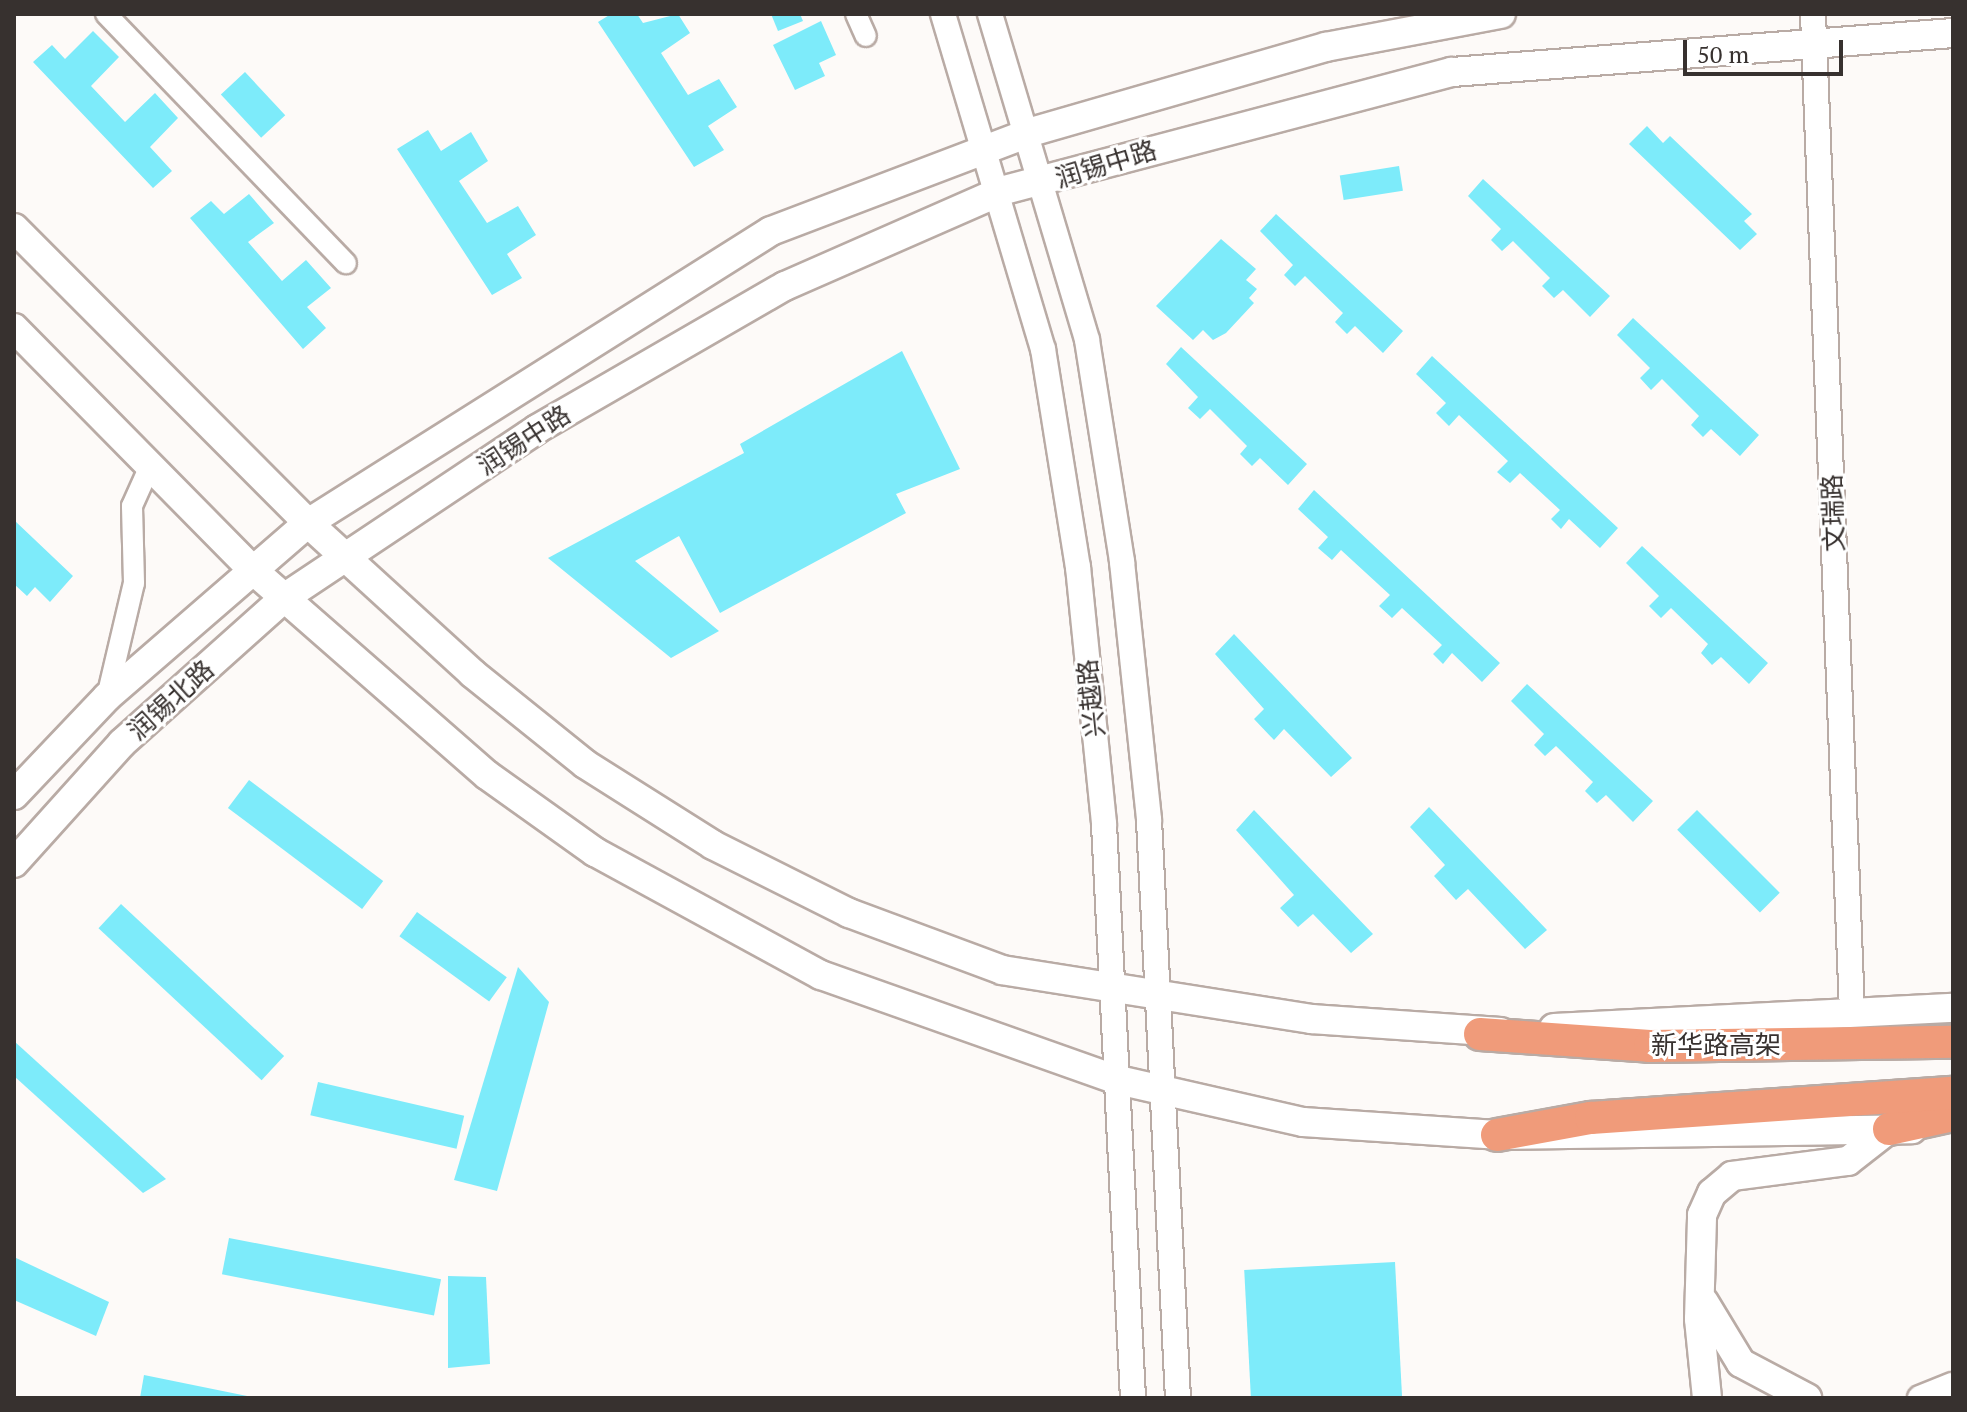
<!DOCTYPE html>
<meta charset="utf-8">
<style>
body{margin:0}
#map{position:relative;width:1967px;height:1412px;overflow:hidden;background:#fdfaf8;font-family:"PT Serif","Noto Sans SC",serif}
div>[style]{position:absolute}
.building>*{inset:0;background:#7debfa;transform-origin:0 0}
.roads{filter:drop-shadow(2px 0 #b9aba5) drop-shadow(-2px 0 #b9aba5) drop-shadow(0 2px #b9aba5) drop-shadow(0 -2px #b9aba5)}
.minor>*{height:20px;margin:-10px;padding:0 10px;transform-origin:10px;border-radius:10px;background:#fff}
.tertiary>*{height:24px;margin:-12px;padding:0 12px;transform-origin:12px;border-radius:12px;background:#fff}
.secondary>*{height:28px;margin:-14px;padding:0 14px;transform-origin:14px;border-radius:14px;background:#fff}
.trunk>*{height:32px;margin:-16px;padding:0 16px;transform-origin:16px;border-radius:16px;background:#f09b7a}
span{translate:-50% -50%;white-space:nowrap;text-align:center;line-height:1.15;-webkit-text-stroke:6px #fff;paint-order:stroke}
.street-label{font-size:26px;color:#37312f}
.frame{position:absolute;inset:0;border:16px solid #37312f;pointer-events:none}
.scale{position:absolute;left:1683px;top:40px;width:160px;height:36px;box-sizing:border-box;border:4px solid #37312f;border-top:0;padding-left:10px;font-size:24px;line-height:28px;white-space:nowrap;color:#37312f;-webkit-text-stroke:6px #fff;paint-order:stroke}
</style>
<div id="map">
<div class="building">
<div style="clip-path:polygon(611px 14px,637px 14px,643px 23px,678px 14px,690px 33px,661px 53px,688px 95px,719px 79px,737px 107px,708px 126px,724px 150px,694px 167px,598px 22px)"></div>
<div style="clip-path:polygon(771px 14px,800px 14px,803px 21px,778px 31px)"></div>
<div style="clip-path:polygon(821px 21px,836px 55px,819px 63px,825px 76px,795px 90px,773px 45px)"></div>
<div style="clip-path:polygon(93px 31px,119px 57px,91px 86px,125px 122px,155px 93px,178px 118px,150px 147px,172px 171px,153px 188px,33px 62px,52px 45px,65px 59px)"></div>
<div style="left:245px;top:72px;width:59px;height:33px;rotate:47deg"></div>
<div style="clip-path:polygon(1647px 126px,1663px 143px,1670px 136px,1752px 214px,1744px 221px,1757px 234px,1740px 250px,1629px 144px)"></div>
<div style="clip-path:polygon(428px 130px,441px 151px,471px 132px,488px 161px,459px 181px,487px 223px,518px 206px,536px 235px,507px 254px,522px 278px,492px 295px,397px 149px)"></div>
<div style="left:1399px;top:166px;width:25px;height:60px;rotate:81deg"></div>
<div style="clip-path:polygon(1483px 179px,1610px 296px,1590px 317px,1563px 290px,1554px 298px,1542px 286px,1550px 278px,1513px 241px,1502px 251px,1491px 240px,1501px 229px,1468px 196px)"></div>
<div style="clip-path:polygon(249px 194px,274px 223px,248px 242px,282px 281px,306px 260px,331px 288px,307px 307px,326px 328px,303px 349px,190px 218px,211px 201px,224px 214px)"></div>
<div style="clip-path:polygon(1276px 214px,1403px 331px,1383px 353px,1355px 326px,1347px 334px,1335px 322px,1343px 313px,1305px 276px,1295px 286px,1284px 275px,1293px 265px,1260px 231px)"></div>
<div style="clip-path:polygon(1221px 239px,1256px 269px,1246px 280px,1257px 289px,1249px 298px,1254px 303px,1226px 333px,1213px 340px,1203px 330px,1193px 340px,1156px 306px)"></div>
<div style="clip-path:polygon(1633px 318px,1759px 435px,1740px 456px,1711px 429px,1703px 437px,1691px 425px,1699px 416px,1662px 379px,1651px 390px,1640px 378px,1650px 368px,1617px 335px)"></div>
<div style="clip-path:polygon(1181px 347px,1307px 464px,1288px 485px,1260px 458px,1252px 466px,1240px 454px,1247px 446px,1210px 409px,1200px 419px,1188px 408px,1198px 397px,1166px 364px)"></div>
<div style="clip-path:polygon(902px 351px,960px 469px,896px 494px,906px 513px,720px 613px,679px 536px,635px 561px,719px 631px,671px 658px,548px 558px,744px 453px,740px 444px)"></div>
<div style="clip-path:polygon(1432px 356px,1618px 528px,1600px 548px,1569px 519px,1561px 529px,1551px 519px,1560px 510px,1520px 473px,1510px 483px,1497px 472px,1508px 461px,1459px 415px,1449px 426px,1436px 413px,1446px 403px,1416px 374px)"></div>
<div style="clip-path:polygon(1314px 490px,1500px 663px,1482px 682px,1452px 653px,1443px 664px,1433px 654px,1442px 645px,1402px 608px,1392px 618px,1379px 606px,1390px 595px,1341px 550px,1332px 560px,1318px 548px,1328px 537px,1298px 509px)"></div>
<div style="clip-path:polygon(14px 520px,73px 576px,50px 602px,35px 587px,27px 596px,14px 584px)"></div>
<div style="clip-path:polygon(1642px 546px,1768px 663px,1749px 684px,1721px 657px,1712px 665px,1701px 653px,1708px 644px,1671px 608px,1661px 618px,1649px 606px,1659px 596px,1626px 563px)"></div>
<div style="clip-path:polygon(1234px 634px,1352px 758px,1331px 777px,1284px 729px,1274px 740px,1254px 719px,1264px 709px,1215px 654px)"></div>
<div style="clip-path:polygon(1527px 684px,1653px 801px,1633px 822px,1606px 795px,1597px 803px,1585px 791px,1593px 782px,1556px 746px,1545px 756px,1534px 745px,1544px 734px,1511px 701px)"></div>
<div style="left:249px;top:780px;width:168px;height:35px;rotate:37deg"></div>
<div style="clip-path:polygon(1429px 807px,1547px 930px,1525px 949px,1468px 889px,1456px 900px,1434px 876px,1445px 865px,1410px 827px)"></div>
<div style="clip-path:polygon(1254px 810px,1373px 934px,1351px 953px,1313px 914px,1298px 927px,1280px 908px,1294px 895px,1236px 830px)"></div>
<div style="left:1697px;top:810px;width:117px;height:28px;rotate:45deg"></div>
<div style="left:121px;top:904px;width:223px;height:33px;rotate:43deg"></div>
<div style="left:417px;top:912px;width:111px;height:30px;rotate:36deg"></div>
<div style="clip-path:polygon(518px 967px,549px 1002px,497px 1191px,454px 1180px)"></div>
<div style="clip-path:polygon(14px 1041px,166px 1179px,143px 1193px,14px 1076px)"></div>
<div style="left:318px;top:1082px;width:150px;height:34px;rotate:13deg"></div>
<div style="left:229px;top:1238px;width:216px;height:37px;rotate:11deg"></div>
<div style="clip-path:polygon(14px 1257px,109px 1302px,96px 1336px,14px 1300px)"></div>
<div style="left:1395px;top:1262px;width:136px;height:151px;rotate:87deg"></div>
<div style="clip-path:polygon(448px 1276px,486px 1277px,490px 1364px,448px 1368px)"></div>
<div style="clip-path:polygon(144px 1375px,252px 1397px,252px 1398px,140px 1398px)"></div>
</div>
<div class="roads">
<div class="minor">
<div style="left:106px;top:14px;width:346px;rotate:46.1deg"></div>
<div style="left:856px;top:14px;width:24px;rotate:66deg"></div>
<div style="left:107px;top:697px;width:117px;rotate:-76.7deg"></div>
<div style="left:134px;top:583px;width:77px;rotate:-91.5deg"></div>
<div style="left:132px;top:506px;width:44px;rotate:-65.8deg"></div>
</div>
<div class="tertiary">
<div style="left:943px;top:14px;width:350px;rotate:73.4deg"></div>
<div style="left:1043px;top:349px;width:221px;rotate:80.9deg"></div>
<div style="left:1078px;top:567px;width:258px;rotate:84.2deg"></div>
<div style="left:1104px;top:824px;width:575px;rotate:87.11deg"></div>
<div style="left:990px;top:14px;width:340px;rotate:73.4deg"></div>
<div style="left:1087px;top:340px;width:225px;rotate:81deg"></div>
<div style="left:1122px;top:562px;width:259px;rotate:84deg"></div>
<div style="left:1149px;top:820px;width:579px;rotate:87.13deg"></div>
<div style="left:1813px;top:14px;width:999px;rotate:87.76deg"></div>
<div style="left:1920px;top:1398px;width:35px;rotate:-22deg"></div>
</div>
<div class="secondary">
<div style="left:14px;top:228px;width:416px;rotate:45.1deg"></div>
<div style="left:308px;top:523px;width:222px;rotate:42.4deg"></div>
<div style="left:472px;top:673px;width:145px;rotate:38.8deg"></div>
<div style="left:585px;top:764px;width:151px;rotate:32.3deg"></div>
<div style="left:713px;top:845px;width:152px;rotate:26.6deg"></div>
<div style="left:849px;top:913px;width:163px;rotate:20.4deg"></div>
<div style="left:1002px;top:970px;width:313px;rotate:9deg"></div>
<div style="left:1311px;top:1019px;width:190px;rotate:3.9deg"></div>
<div style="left:14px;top:328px;width:343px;rotate:45.4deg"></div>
<div style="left:255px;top:572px;width:308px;rotate:41.2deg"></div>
<div style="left:487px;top:775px;width:133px;rotate:35.5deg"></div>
<div style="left:595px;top:852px;width:257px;rotate:28.6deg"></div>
<div style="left:821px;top:975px;width:315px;rotate:19.5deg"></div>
<div style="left:1118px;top:1080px;width:190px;rotate:12.8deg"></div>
<div style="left:1303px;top:1122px;width:194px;rotate:3.8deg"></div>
<div style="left:1497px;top:1135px;width:415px;rotate:-0.8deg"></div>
<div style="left:14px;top:795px;width:135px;rotate:-46.5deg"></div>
<div style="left:107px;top:697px;width:266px;rotate:-40.9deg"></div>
<div style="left:308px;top:523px;width:547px;rotate:-32.24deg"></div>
<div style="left:771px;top:231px;width:278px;rotate:-20.8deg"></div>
<div style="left:1031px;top:132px;width:307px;rotate:-16.1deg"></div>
<div style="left:1326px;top:47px;width:178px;rotate:-10.7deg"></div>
<div style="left:14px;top:863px;width:161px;rotate:-48deg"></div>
<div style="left:122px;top:743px;width:217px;rotate:-41.8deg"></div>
<div style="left:284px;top:598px;width:304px;rotate:-33.7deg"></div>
<div style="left:537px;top:429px;width:286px;rotate:-30deg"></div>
<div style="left:785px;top:286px;width:236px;rotate:-23.7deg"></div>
<div style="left:1001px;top:191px;width:466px;rotate:-14.8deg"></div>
<div style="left:1452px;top:72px;width:503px;rotate:-4.45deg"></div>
<div style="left:1554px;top:1028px;width:400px;rotate:-2.9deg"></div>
<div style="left:1704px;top:1302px;width:71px;rotate:58.8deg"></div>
<div style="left:1741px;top:1363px;width:75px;rotate:27.9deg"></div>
<div style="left:1707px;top:1398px;width:79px;rotate:-95.8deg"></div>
<div style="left:1699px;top:1319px;width:104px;rotate:-88.3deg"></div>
<div style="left:1702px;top:1215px;width:24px;rotate:-66deg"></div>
<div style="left:1712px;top:1193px;width:26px;rotate:-40deg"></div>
<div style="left:1732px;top:1176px;width:117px;rotate:-7.4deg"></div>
<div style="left:1848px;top:1161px;width:52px;rotate:-38deg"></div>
</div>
<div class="trunk">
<div style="left:1480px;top:1034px;width:170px;rotate:4deg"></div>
<div style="left:1650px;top:1046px;width:303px;rotate:-0.8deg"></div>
<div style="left:1889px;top:1129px;width:66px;rotate:-12.3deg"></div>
<div style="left:1497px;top:1135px;width:96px;rotate:-10.3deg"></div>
<div style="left:1591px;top:1118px;width:363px;rotate:-4deg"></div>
</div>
</div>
<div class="street-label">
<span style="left:1106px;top:164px;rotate:-17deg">润锡中路</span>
<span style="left:524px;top:440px;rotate:-33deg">润锡中路</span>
<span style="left:1833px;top:513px;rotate:-92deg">文瑞路</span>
<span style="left:1091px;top:698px;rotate:-96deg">兴越路</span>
<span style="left:171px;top:700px;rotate:-42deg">润锡北路</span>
<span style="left:1716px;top:1045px">新华路高架</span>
</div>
<div class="frame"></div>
<div class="scale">50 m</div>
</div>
